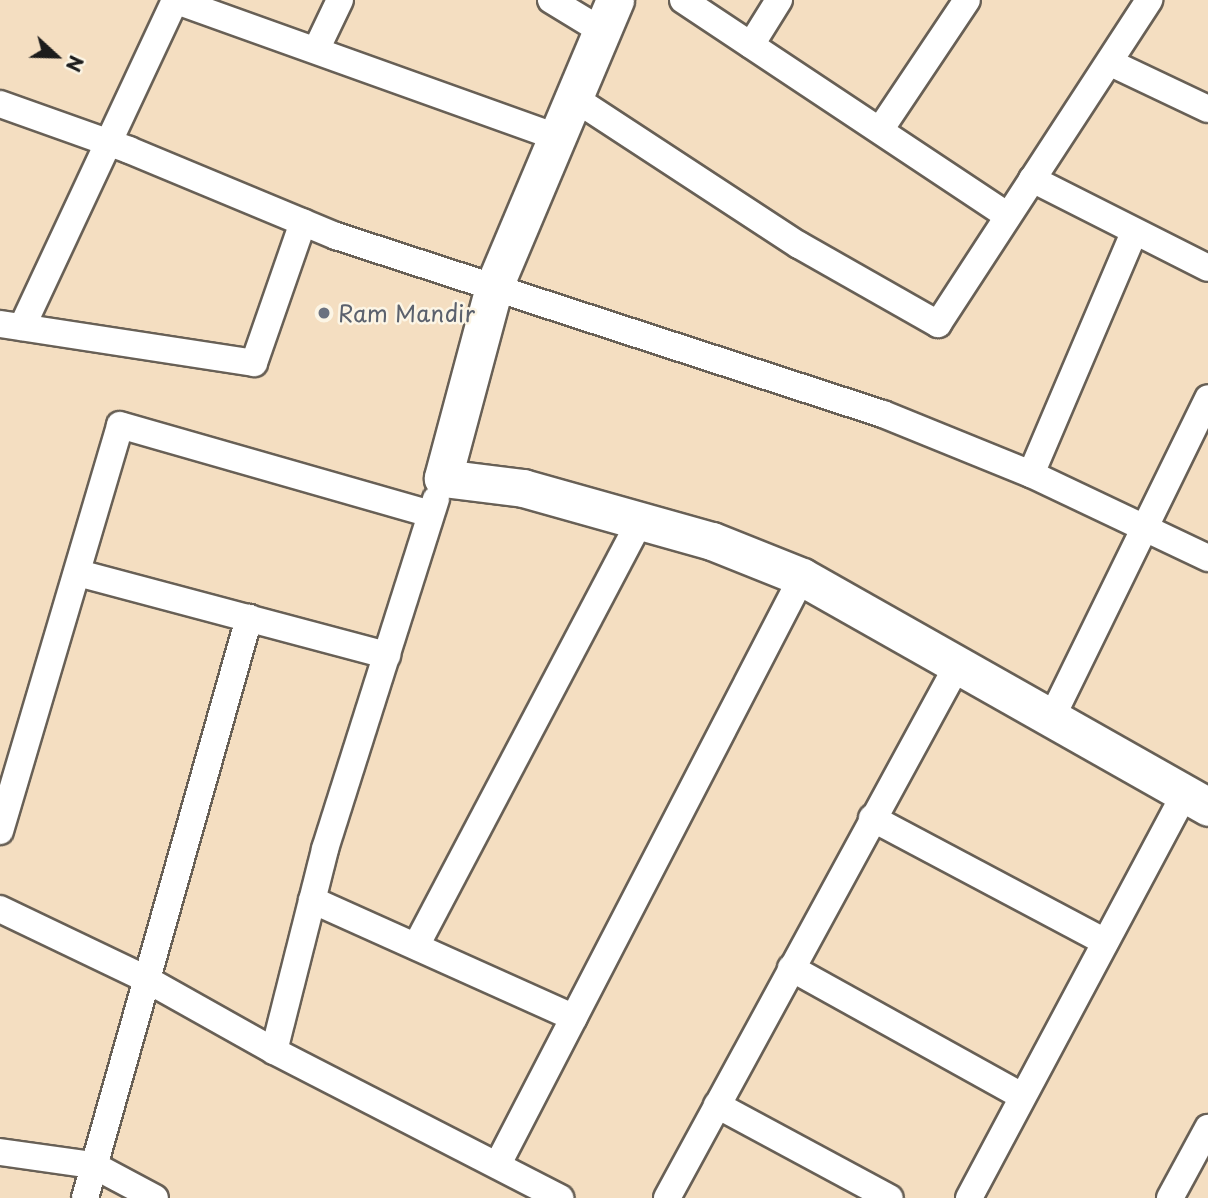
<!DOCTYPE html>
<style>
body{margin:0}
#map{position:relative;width:1208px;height:1198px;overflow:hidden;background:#f4dec1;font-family:"Playpen Sans",sans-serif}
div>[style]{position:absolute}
.roads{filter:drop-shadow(2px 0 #686056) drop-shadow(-2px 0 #686056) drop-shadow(0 2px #686056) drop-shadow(0 -2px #686056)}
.street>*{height:26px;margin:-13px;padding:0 13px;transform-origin:13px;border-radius:13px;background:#fff}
.secondary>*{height:37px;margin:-18.5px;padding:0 18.5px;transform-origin:18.5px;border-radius:18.5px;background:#fff}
.dots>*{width:19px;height:19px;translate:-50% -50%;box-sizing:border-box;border:4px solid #fcf5e5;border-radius:50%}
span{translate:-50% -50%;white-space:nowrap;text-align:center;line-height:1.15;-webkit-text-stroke:5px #fcf5e5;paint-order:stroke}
.worship-label{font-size:23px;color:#5b616d}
.left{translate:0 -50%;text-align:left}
.north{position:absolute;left:21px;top:21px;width:70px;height:70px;-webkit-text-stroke:5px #fcf5e5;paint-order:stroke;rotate:112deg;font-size:19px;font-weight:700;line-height:28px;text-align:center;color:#1c1c1c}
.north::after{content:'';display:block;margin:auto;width:24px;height:32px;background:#1c1c1c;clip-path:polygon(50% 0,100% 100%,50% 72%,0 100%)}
</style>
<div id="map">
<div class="roads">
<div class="street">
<div style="left:174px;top:0;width:407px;rotate:19.7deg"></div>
<div style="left:551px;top:0;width:60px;rotate:31.3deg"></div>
<div style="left:683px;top:0;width:390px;rotate:33.6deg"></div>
<div style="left:751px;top:45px;width:53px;rotate:-58.1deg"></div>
<div style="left:317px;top:48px;width:53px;rotate:-64.4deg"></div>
<div style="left:1111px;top:63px;width:107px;rotate:25.4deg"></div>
<div style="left:574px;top:98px;width:269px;rotate:33.2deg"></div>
<div style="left:799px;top:245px;width:160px;rotate:29.6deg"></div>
<div style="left:938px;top:324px;width:387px;rotate:-56.9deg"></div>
<div style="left:0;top:104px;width:137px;rotate:19.6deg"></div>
<div style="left:129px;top:150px;width:224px;rotate:22.6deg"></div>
<div style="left:336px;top:236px;width:575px;rotate:18.03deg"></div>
<div style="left:883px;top:414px;width:160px;rotate:22.1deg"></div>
<div style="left:1031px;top:474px;width:196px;rotate:25.4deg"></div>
<div style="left:880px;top:130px;width:156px;rotate:-56.2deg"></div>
<div style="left:1032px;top:179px;width:197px;rotate:26.8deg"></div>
<div style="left:0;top:324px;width:257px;rotate:8.7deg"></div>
<div style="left:254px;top:363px;width:149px;rotate:-70.8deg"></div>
<div style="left:22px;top:327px;width:361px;rotate:-64.9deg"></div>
<div style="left:1031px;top:474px;width:262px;rotate:-66.9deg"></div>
<div style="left:78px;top:573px;width:320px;rotate:14.9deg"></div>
<div style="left:1051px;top:719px;width:357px;rotate:-63.9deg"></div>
<div style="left:872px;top:818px;width:264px;rotate:28deg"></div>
<div style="left:0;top:831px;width:423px;rotate:-73.5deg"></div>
<div style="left:120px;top:425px;width:323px;rotate:16deg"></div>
<div style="left:312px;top:900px;width:287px;rotate:24.2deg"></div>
<div style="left:0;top:909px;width:160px;rotate:25.6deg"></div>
<div style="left:144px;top:978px;width:149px;rotate:29.3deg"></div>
<div style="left:274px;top:1051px;width:322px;rotate:27.2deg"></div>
<div style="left:416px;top:946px;width:480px;rotate:-62.2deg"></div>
<div style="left:791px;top:968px;width:264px;rotate:29deg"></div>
<div style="left:274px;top:1051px;width:208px;rotate:-75.8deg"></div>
<div style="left:325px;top:849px;width:367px;rotate:-72.4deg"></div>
<div style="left:717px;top:1105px;width:196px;rotate:28.3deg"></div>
<div style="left:0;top:1152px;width:94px;rotate:8deg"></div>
<div style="left:93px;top:1165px;width:70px;rotate:28deg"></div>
<div style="left:498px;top:1164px;width:661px;rotate:-62.62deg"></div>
<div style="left:85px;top:1198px;width:603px;rotate:-74.21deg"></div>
<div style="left:667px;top:1198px;width:606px;rotate:-61.4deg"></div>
<div style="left:969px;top:1198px;width:458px;rotate:-61.9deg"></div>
<div style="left:1170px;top:1198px;width:80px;rotate:-61.5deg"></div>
</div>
<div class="secondary">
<div style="left:615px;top:0;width:311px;rotate:112.9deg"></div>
<div style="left:494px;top:287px;width:198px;rotate:105deg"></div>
<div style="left:443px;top:478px;width:81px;rotate:7.1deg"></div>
<div style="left:523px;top:488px;width:196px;rotate:15.7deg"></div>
<div style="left:712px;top:541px;width:97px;rotate:21.8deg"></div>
<div style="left:802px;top:577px;width:467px;rotate:29.5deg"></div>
</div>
</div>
<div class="dots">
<div style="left:324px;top:313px;background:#6b7280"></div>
</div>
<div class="worship-label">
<span class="left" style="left:338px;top:313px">Ram Mandir</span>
</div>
<div class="north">N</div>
</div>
